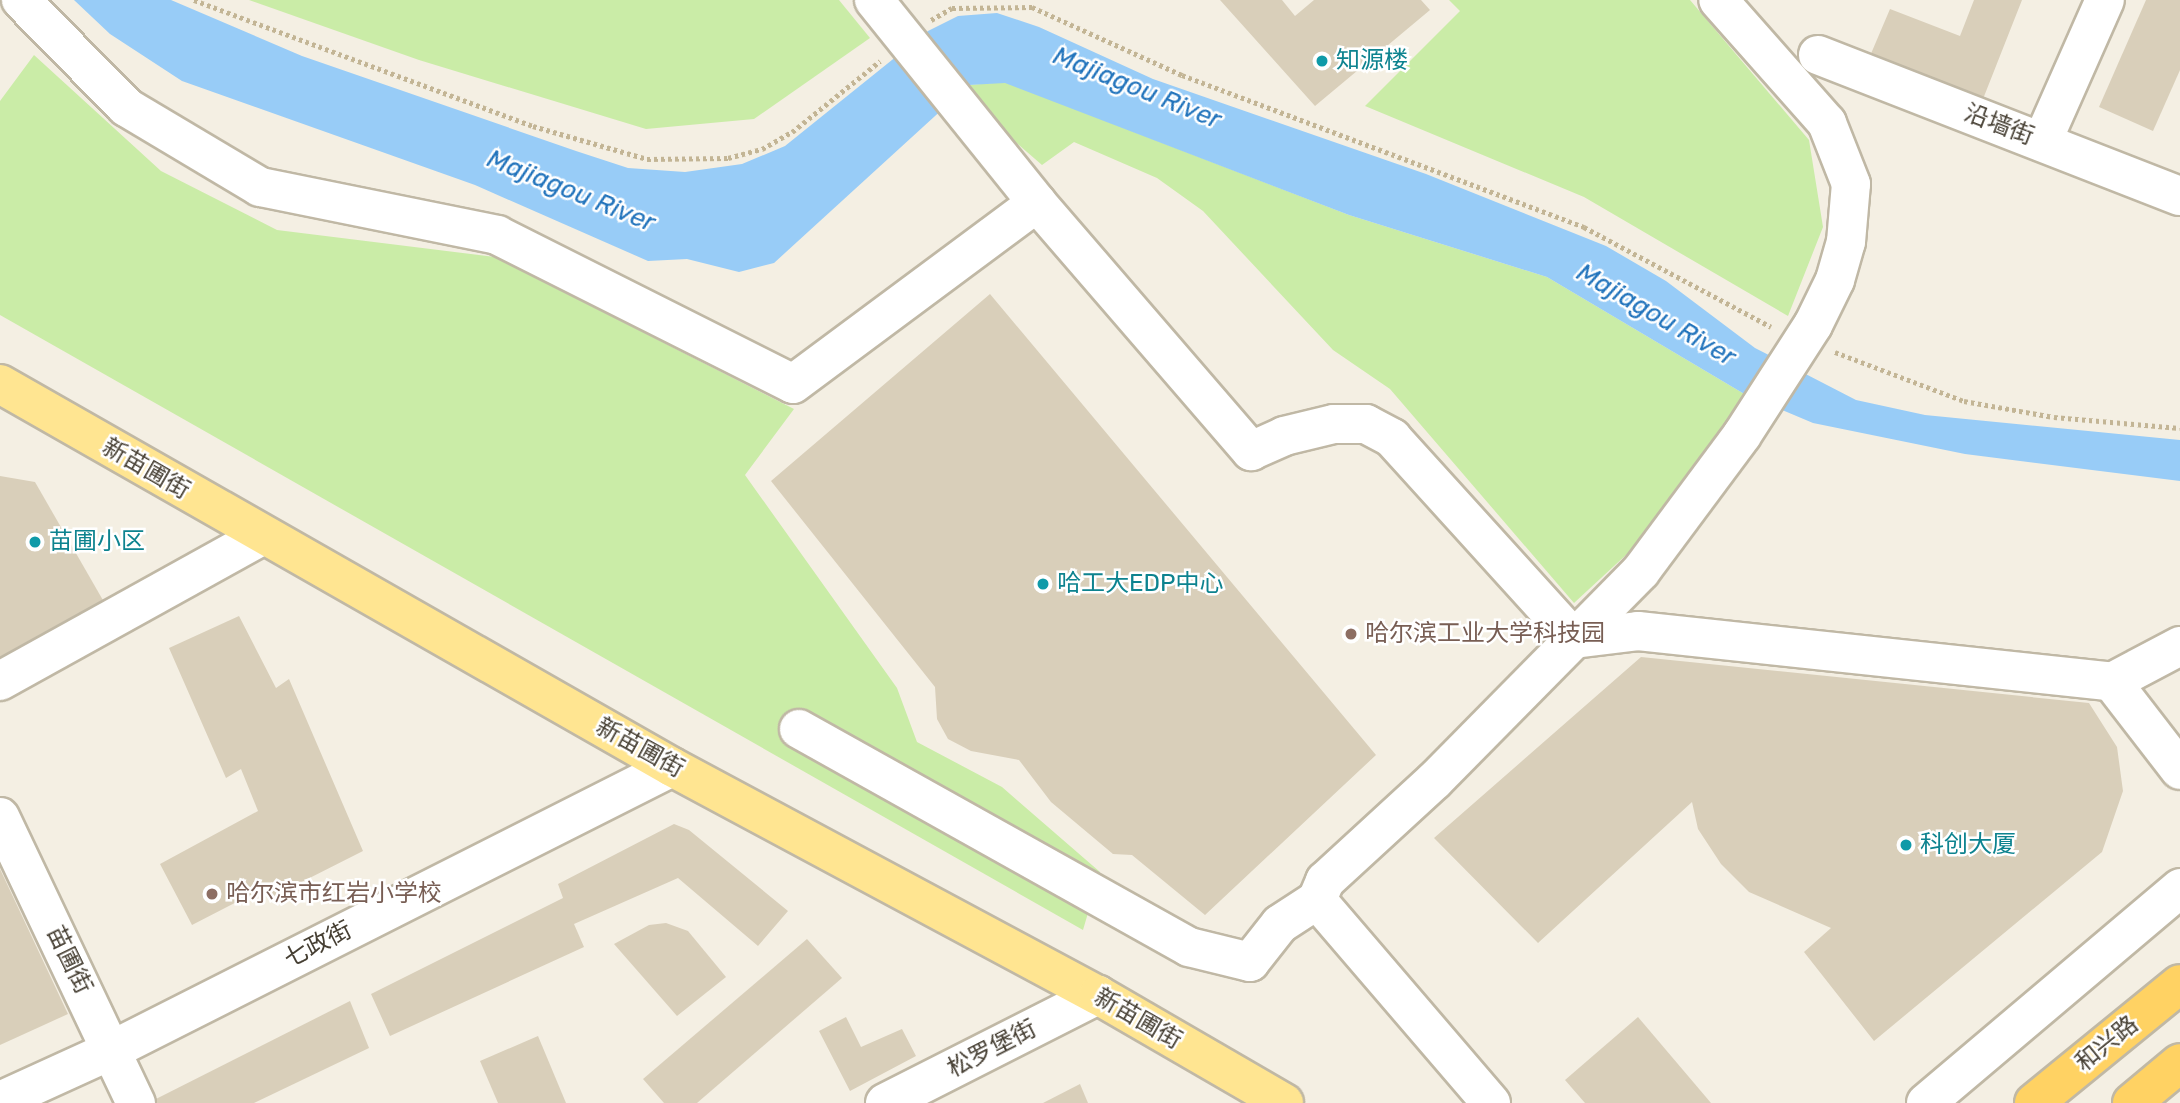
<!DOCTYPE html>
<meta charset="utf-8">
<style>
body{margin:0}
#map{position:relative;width:2180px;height:1103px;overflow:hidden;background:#f4efe3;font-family:Rubik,"Noto Sans SC",sans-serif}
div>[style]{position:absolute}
.green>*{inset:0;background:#caeca7}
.water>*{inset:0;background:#98ccf7}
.building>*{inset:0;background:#d9cfba}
.path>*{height:4.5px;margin-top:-2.25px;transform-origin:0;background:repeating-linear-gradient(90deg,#c3b595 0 3.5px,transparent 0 7px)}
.roads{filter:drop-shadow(2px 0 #c0b8a5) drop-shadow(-2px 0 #c0b8a5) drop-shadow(0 2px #c0b8a5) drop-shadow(0 -2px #c0b8a5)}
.minor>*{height:38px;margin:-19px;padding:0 19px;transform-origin:19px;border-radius:19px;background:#fff}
.major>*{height:38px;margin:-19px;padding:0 19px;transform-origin:19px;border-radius:19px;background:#ffe591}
.highway>*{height:38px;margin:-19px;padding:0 19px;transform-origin:19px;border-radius:19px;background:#ffd263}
.dots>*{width:19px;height:19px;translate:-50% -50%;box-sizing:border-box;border:4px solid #fff;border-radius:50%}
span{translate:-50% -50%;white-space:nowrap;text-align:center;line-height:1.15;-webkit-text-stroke:5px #fff;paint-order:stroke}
.culture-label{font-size:24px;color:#0d838f}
.left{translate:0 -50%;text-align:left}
.street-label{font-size:24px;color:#463f33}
.education-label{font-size:24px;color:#785e54}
.water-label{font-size:26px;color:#2274bc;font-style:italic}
</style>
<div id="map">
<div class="green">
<div style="clip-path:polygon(249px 0,839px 0,870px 38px,754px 119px,646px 129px,419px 60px)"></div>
<div style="clip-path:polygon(1449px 0,1690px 0,1809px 140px,1823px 227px,1788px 316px,1584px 197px,1365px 106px,1460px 11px)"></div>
<div style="clip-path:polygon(34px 55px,161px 171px,277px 230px,495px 257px,794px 409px,745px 475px,897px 688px,917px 742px,1002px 787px,1100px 872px,1083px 930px,0 315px,0 101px)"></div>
<div style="clip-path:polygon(1005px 82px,1349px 215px,1547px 277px,1746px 395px,1654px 529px,1574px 603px,1390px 389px,1333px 350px,1203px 211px,1157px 178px,1074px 142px,1042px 165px,960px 94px,969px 85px)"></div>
</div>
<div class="water">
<div style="clip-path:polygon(74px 0,171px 0,302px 56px,576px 151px,628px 168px,685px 172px,742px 164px,785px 146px,928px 31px,958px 16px,997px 13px,1039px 27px,1153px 79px,1426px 174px,1606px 246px,1666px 281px,1755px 348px,1856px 400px,1925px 415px,2180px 440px,2180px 481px,1965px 454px,1813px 423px,1746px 395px,1547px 277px,1349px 215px,1005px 83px,969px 85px,774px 263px,739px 272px,687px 259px,648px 261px,475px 185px,182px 81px,110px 34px)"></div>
</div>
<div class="building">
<div style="clip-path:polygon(1220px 0,1282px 0,1295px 16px,1314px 0,1421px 0,1430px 10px,1315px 106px)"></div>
<div style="clip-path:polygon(1974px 0,2022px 0,1983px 99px,1870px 56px,1890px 9px,1960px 36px)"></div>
<div style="clip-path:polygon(2146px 0,2180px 0,2180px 70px,2153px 131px,2099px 107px)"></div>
<div style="clip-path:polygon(990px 294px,1376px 755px,1205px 915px,1132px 855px,1113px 854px,1051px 802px,1019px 760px,971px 751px,948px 739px,937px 719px,935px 687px,771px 481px)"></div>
<div style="clip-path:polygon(0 476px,35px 482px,104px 602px,0 658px)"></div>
<div style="clip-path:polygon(239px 616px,276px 688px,289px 679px,363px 851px,270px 898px,264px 888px,192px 925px,160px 864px,258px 811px,241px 769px,226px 778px,169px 648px)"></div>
<div style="clip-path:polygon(1641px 657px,2089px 703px,2117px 747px,2123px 791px,2102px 852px,1874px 1041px,1804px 952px,1831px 928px,1749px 892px,1721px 864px,1698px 829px,1692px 802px,1538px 943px,1434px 838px)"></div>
<div style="clip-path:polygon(674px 824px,689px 830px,788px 911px,758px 946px,678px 878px,574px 924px,584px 947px,390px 1036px,371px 994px,563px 898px,558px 884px)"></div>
<div style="clip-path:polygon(0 869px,68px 1014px,0 1045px)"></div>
<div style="clip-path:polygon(666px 923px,688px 931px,726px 977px,677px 1016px,614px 944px,649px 925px)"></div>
<div style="clip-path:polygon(807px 939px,842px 978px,697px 1103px,664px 1103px,643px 1079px)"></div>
<div style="clip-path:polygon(350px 1001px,369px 1048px,254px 1103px,148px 1103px)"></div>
<div style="clip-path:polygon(846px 1017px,861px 1047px,902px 1029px,916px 1056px,850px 1091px,819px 1031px)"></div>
<div style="clip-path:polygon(1638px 1017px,1711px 1103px,1585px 1103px,1565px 1080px)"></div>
<div style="clip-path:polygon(538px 1036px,566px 1103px,498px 1103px,480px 1061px)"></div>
<div style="clip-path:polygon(1080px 1084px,1088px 1103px,1043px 1103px)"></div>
</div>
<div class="path">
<div style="left:194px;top:0;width:362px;rotate:20.4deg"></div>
<div style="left:533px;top:126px;width:119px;rotate:16.1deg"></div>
<div style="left:647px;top:159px;width:81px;rotate:-0.7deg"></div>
<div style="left:728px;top:158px;width:35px;rotate:-15deg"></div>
<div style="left:762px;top:149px;width:34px;rotate:-30deg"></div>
<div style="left:792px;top:132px;width:113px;rotate:-38.9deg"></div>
<div style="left:931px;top:20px;width:24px;rotate:-30deg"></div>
<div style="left:952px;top:8px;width:80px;rotate:-0.7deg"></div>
<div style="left:1032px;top:7px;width:165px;rotate:24.4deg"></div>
<div style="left:1182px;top:75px;width:430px;rotate:20.7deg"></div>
<div style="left:1584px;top:227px;width:212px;rotate:28.1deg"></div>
<div style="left:1835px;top:352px;width:138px;rotate:20.8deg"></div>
<div style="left:1964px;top:401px;width:91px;rotate:10.1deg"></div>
<div style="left:2054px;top:417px;width:126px;rotate:5deg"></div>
</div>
<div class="roads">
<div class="minor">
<div style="left:21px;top:0;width:150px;rotate:45.5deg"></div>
<div style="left:126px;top:107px;width:156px;rotate:30.8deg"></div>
<div style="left:260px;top:187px;width:242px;rotate:11.4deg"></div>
<div style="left:497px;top:235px;width:331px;rotate:26.7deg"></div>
<div style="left:793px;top:384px;width:304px;rotate:-36.6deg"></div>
<div style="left:874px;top:0;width:260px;rotate:51.2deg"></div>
<div style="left:1037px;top:203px;width:328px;rotate:49.2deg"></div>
<div style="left:1251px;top:451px;width:36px;rotate:-24deg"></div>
<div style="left:1284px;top:436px;width:51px;rotate:-13.5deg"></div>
<div style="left:1334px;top:424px;width:32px"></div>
<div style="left:1366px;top:424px;width:30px;rotate:28deg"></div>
<div style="left:1392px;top:438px;width:271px;rotate:47.8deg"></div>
<div style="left:1574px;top:639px;width:64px;rotate:-7.1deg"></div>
<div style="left:1638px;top:631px;width:477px;rotate:6.1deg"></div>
<div style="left:2112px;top:682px;width:77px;rotate:-27.9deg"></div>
<div style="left:1818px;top:55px;width:388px;rotate:21.3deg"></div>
<div style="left:2042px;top:142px;width:155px;rotate:-66.1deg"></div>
<div style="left:0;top:681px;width:299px;rotate:-29deg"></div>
<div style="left:2112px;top:682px;width:111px;rotate:52.3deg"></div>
<div style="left:799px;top:729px;width:447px;rotate:29.2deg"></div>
<div style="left:1189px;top:947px;width:63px;rotate:13.8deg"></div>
<div style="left:1250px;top:962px;width:48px;rotate:-51.7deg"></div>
<div style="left:1280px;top:924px;width:44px;rotate:-33deg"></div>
<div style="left:0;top:817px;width:317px;rotate:64.6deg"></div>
<div style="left:0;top:1101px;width:123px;rotate:-24.5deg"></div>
<div style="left:112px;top:1050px;width:627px;rotate:-26.81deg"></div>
<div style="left:885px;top:1103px;width:239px;rotate:-26.9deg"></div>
<div style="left:1491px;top:1103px;width:267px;rotate:-130.6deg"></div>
<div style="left:1317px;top:900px;width:21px;rotate:-67deg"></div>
<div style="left:1325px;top:881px;width:149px;rotate:-42.6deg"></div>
<div style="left:1435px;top:780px;width:293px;rotate:-45.4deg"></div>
<div style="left:1641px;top:571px;width:169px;rotate:-53.4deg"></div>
<div style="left:1742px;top:435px;width:131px;rotate:-57.2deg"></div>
<div style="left:1813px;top:325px;width:50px;rotate:-63.9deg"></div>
<div style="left:1835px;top:280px;width:40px;rotate:-74deg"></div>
<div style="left:1846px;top:242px;width:58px;rotate:-85.1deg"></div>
<div style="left:1851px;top:184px;width:66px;rotate:-111.5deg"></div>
<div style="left:1827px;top:123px;width:164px;rotate:-131.5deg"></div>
<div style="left:1926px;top:1103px;width:333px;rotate:-40.2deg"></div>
</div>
<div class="major">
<div style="left:0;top:384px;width:773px;rotate:29.68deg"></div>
<div style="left:672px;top:767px;width:483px;rotate:28.2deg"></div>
<div style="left:1098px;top:995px;width:215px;rotate:30.1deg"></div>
</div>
<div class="highway">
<div style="left:2034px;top:1103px;width:188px;rotate:-39.2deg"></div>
<div style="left:2132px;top:1103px;width:62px;rotate:-39.8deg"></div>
</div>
</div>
<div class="dots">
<div style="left:1322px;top:61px;background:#0f9aa8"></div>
<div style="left:35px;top:542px;background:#0f9aa8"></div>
<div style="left:1043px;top:584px;background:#0f9aa8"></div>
<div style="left:1351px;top:634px;background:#8d6e63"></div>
<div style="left:1906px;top:845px;background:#0f9aa8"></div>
<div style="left:212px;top:894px;background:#8d6e63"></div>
</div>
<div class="culture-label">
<span class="left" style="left:1336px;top:61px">知源楼</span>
<span class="left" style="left:49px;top:542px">苗圃小区</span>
<span class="left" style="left:1057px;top:584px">哈工大EDP中心</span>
<span class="left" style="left:1920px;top:845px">科创大厦</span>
</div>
<div class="street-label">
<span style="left:1999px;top:125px;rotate:21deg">沿墙街</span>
<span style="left:146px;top:469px;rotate:30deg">新苗圃街</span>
<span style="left:640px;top:748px;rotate:29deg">新苗圃街</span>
<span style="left:318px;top:945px;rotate:-27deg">七政街</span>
<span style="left:69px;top:960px;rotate:64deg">苗圃街</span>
<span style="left:1138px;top:1019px;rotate:30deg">新苗圃街</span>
<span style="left:2107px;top:1044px;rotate:-39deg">和兴路</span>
<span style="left:992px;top:1049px;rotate:-27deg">松罗堡街</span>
</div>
<div class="education-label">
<span class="left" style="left:1365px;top:634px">哈尔滨工业大学科技园</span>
<span class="left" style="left:226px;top:894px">哈尔滨市红岩小学校</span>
</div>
<div class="water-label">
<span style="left:1137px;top:88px;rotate:22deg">Majiagou River</span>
<span style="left:571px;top:191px;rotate:22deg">Majiagou River</span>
<span style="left:1656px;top:315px;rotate:30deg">Majiagou River</span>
</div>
</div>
